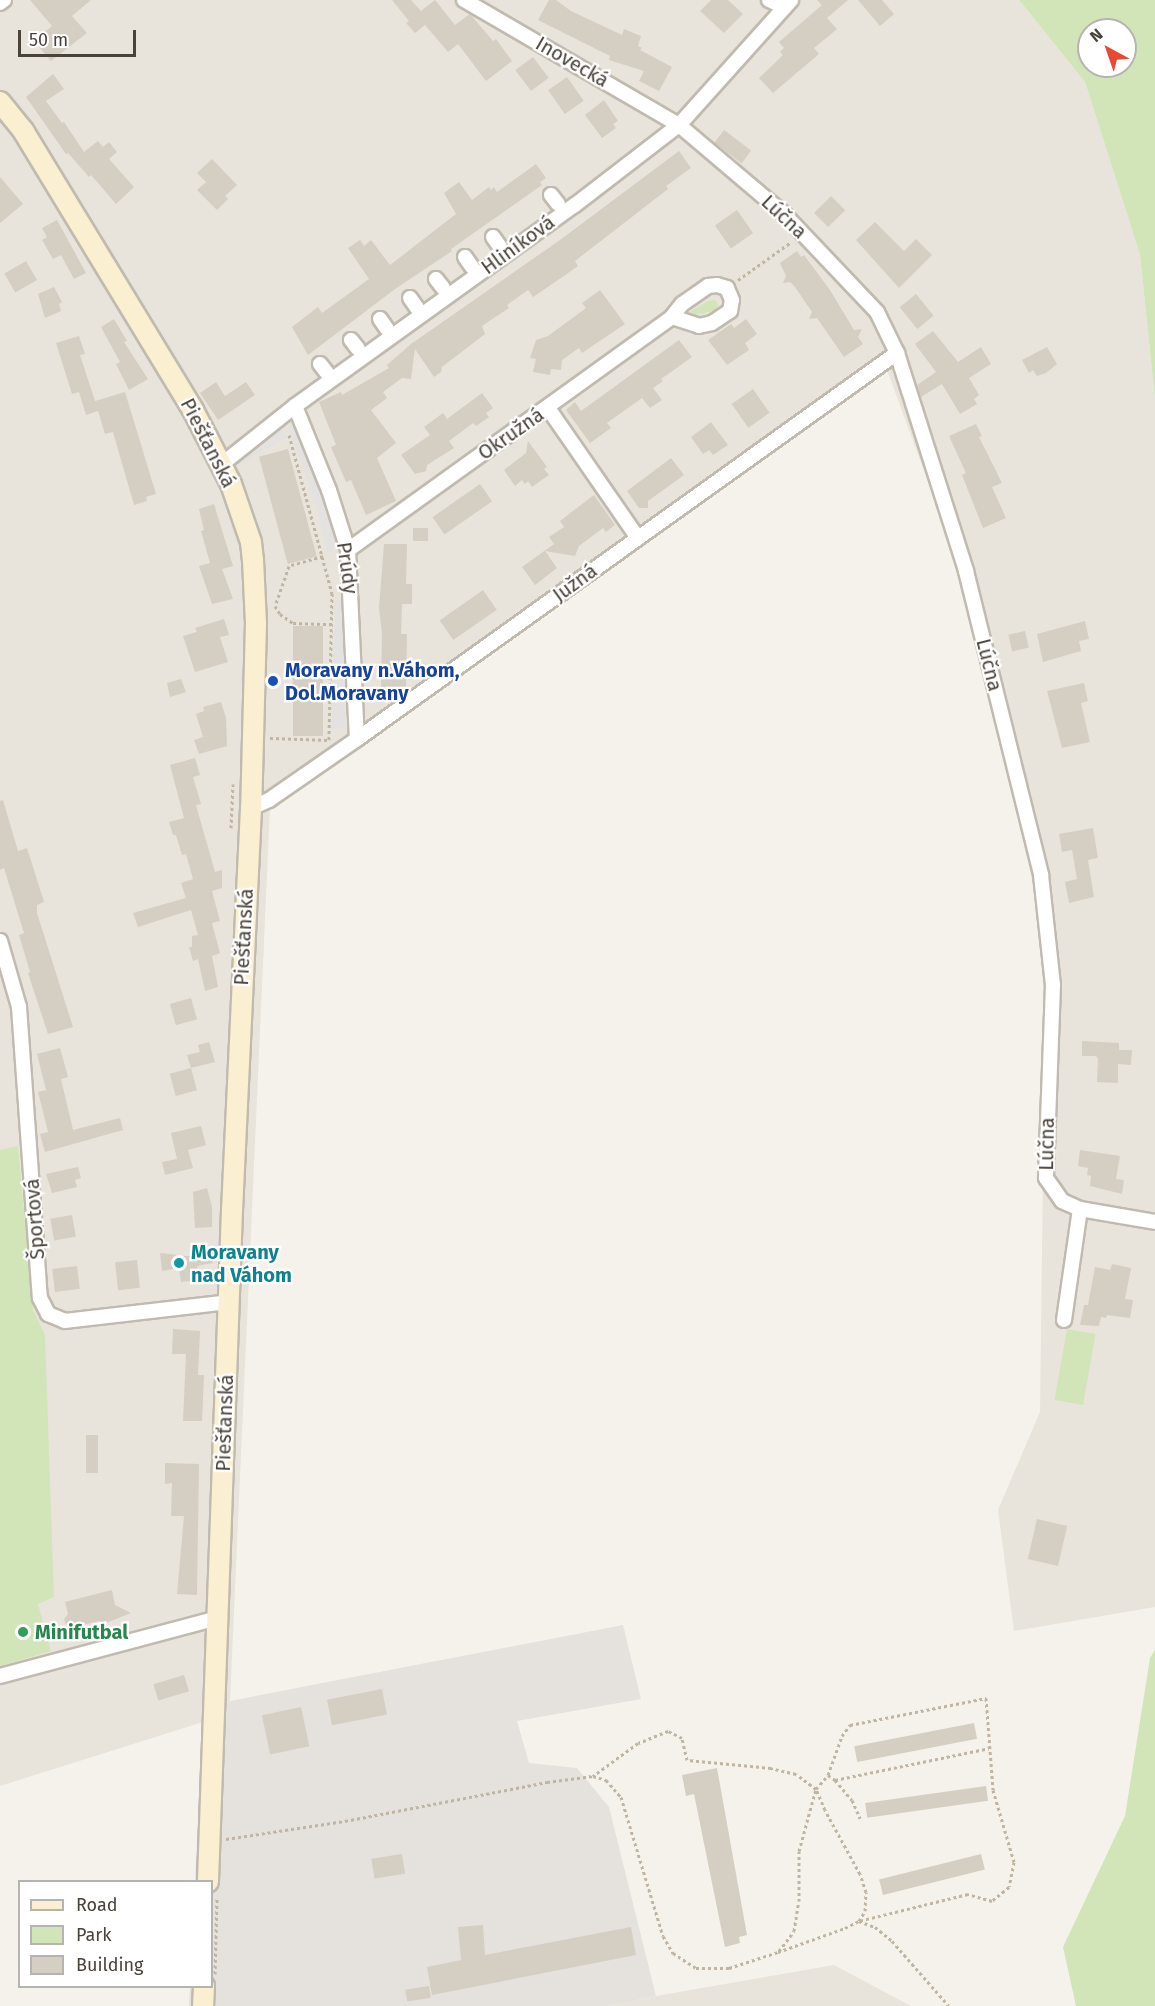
<!DOCTYPE html>
<meta charset="utf-8">
<style>
body{margin:0}
#map{position:relative;width:1155px;height:2006px;overflow:hidden;background:#f5f2ec;font-family:"Fira Sans",sans-serif}
div>[style]{position:absolute}
.residential>*{inset:0;background:#e8e4db}
.industrial>*{inset:0;background:#e5e1dd}
.green>*{inset:0;background:#d2e5b9;transform-origin:0 0}
.parking>*{inset:0;background:#e4e2e0;transform-origin:0 0}
.building>*{inset:0;background:#d5cec3;transform-origin:0 0}
.path>*{height:3px;margin-top:-1.5px;transform-origin:0;background:repeating-linear-gradient(90deg,#c0b5a2 0 3px,transparent 0 6px)}
.roads{filter:drop-shadow(2px 0 #c0baaf) drop-shadow(-2px 0 #c0baaf) drop-shadow(0 2px #c0baaf) drop-shadow(0 -2px #c0baaf)}
.street>*{height:14px;margin:-7px;padding:0 7px;transform-origin:7px;border-radius:7px;background:#fff}
.secondary>*{height:20px;margin:-10px;padding:0 10px;transform-origin:10px;border-radius:10px;background:#faefd1}
.dots>*{width:16px;height:16px;translate:-50% -50%;box-sizing:border-box;border:3px solid #fff;border-radius:50%}
span{translate:-50% -50%;white-space:nowrap;text-align:center;line-height:1.15;-webkit-text-stroke:4.5px #fff;paint-order:stroke}
.street-label{font-size:20px;color:#49433a}
.transit-label{font-size:20px;color:#164399;font-weight:700}
.left{translate:0 -50%;text-align:left}
.culture-label{font-size:20px;color:#0d838f;font-weight:700}
.leisure-label{font-size:20px;color:#27864d;font-weight:700}
.legend{position:absolute;left:18px;top:1880px;width:195px;height:108px;box-sizing:border-box;background:#fff;border:2px solid #b6b4b0;margin:0;padding:8px 10px;list-style:none;font-size:18px;color:#49433a}
.legend li{display:flex;align-items:center;gap:12px;height:30px}
.legend b{width:30px;border:2px solid #b6b4b0}
.north{position:absolute;left:1077px;top:18px;width:60px;height:60px;box-sizing:border-box;background:#fff;border:2px solid #b6b4b0;border-radius:50%;rotate:320deg;font-size:16px;font-weight:700;line-height:24px;text-align:center;color:#49433a}
.north::after{content:'';display:block;margin:auto;width:21px;height:27px;background:#e64a32;clip-path:polygon(50% 0,100% 100%,50% 72%,0 100%)}
.scale{position:absolute;left:18px;top:30px;width:118px;height:27px;box-sizing:border-box;border:3px solid #49433a;border-top:0;padding-left:8px;font-size:18px;line-height:21px;white-space:nowrap;color:#49433a;-webkit-text-stroke:4px #fff;paint-order:stroke}
</style>
<div id="map">
<div class="residential">
<div style="clip-path:polygon(0 0,1019px 0,1085px 82px,1140px 255px,1155px 399px,1155px 1607px,1014px 1631px,998px 1510px,1040px 1412px,1045px 1011px,1037px 902px,965px 582px,887px 370px,270px 808px,230px 1701px,203px 1722px,0 1786px)"></div>
<div style="clip-path:polygon(834px 1965px,911px 2006px,607px 2006px,656px 1996px)"></div>
</div>
<div class="industrial">
<div style="clip-path:polygon(623px 1625px,641px 1699px,517px 1721px,529px 1763px,577px 1768px,609px 1807px,656px 1996px,607px 2006px,189px 2006px,190px 1987px,212px 1986px,212px 1882px,195px 1881px,203px 1722px,230px 1701px)"></div>
</div>
<div class="green">
<div style="clip-path:polygon(evenodd,1019px 0,1155px 0,1155px 399px,1140px 255px,1085px 82px,1019px 0,1089px 30px,1125px 30px,1125px 66px,1089px 66px,1089px 30px)"></div>
<div style="clip-path:polygon(714px 300px,717px 302px,718px 310px,690px 316px,688px 313px,708px 301px)"></div>
<div style="clip-path:polygon(18px 1146px,33px 1310px,45px 1335px,54px 1597px,38px 1604px,51px 1651px,0 1666px,0 1150px)"></div>
<div style="left:1067px;top:1329px;width:29px;height:72px;rotate:10deg"></div>
<div style="clip-path:polygon(1155px 1650px,1155px 2006px,1076px 2006px,1063px 1947px,1125px 1816px,1150px 1658px)"></div>
</div>
<div class="parking">
<div style="left:280px;top:425px;width:14px;height:55px;rotate:60deg"></div>
<div style="clip-path:polygon(288px 425px,294px 425px,305px 434px,342px 548px,327px 551px,318px 513px)"></div>
<div style="clip-path:polygon(347px 600px,345px 728px,331px 729px,335px 601px)"></div>
</div>
<div class="building">
<div style="clip-path:polygon(30px 0,91px 0,72px 16px,87px 33px,51px 61px,34px 41px,52px 26px)"></div>
<div style="clip-path:polygon(392px 0,411px 0,421px 11px,435px 0,455px 25px,470px 14px,493px 41px,496px 39px,512px 61px,486px 81px,458px 44px,448px 52px,425px 25px,415px 33px,406px 23px,409px 21px)"></div>
<div style="clip-path:polygon(549px 0,556px 0,571px 11px,622px 35px,624px 29px,641px 36px,638px 46px,642px 48px,640px 50px,672px 67px,659px 91px,639px 81px,644px 71px,609px 60px,610px 56px,538px 20px)"></div>
<div style="clip-path:polygon(711px 0,728px 0,743px 14px,724px 33px,700px 11px)"></div>
<div style="clip-path:polygon(817px 0,848px 0,827px 18px,837px 29px,814px 48px,819px 54px,773px 93px,759px 78px,783px 55px,780px 52px,784px 48px,779px 42px,822px 5px)"></div>
<div style="clip-path:polygon(858px 0,882px 0,894px 14px,880px 26px)"></div>
<div style="left:533px;top:57px;width:26px;height:22px;rotate:53deg"></div>
<div style="clip-path:polygon(53px 74px,64px 89px,46px 101px,62px 123px,64px 122px,84px 152px,98px 141px,103px 147px,109px 142px,117px 152px,109px 159px,134px 187px,116px 204px,91px 175px,89px 177px,68px 153px,66px 154px,26px 97px)"></div>
<div style="left:567px;top:77px;width:29px;height:23px;rotate:55deg"></div>
<div style="clip-path:polygon(604px 100px,618px 121px,613px 124px,616px 128px,602px 138px,585px 115px)"></div>
<div style="left:724px;top:130px;width:34px;height:16px;rotate:37deg"></div>
<div style="clip-path:polygon(679px 151px,691px 168px,666px 186px,668px 189px,575px 261px,578px 266px,561px 278px,533px 297px,528px 290px,507px 305px,509px 308px,482px 326px,485px 334px,442px 367px,441px 372px,434px 377px,415px 349px,411px 379px,402px 378px,383px 392px,387px 398px,371px 410px,396px 443px,377px 458px,396px 501px,366px 515px,351px 480px,346px 482px,331px 447px,336px 445px,319px 402px,341px 392px,342px 395px,389px 368px,387px 365px,411px 344px,560px 240px)"></div>
<div style="clip-path:polygon(212px 159px,237px 185px,225px 196px,228px 199px,217px 210px,197px 190px,206px 182px,197px 173px)"></div>
<div style="clip-path:polygon(536px 164px,546px 178px,540px 182px,542px 185px,451px 249px,452px 251px,395px 289px,308px 355px,292px 327px,318px 307px,322px 313px,369px 279px,348px 248px,360px 240px,364px 246px,371px 240px,390px 265px,456px 214px,444px 193px,459px 182px,472px 200px,489px 187px,491px 190px,494px 187px,497px 192px)"></div>
<div style="clip-path:polygon(0 177px,23px 204px,0 223px)"></div>
<div style="left:831px;top:196px;width:20px;height:24px;rotate:45deg"></div>
<div style="left:737px;top:210px;width:28px;height:27px;rotate:55deg"></div>
<div style="clip-path:polygon(57px 220px,86px 273px,74px 279px,61px 255px,53px 259px,42px 240px,47px 237px,42px 228px)"></div>
<div style="clip-path:polygon(875px 222px,904px 251px,916px 239px,932px 255px,899px 288px,856px 240px)"></div>
<div style="clip-path:polygon(797px 251px,801px 257px,804px 255px,830px 290px,854px 330px,862px 329px,858px 337px,863px 344px,844px 357px,817px 318px,809px 319px,812px 312px,795px 287px,790px 282px,783px 283px,786px 276px,780px 263px)"></div>
<div style="left:26px;top:261px;width:22px;height:25px;rotate:60deg"></div>
<div style="clip-path:polygon(54px 287px,62px 302px,59px 304px,61px 311px,45px 318px,38px 294px)"></div>
<div style="clip-path:polygon(600px 290px,625px 324px,582px 353px,579px 348px,562px 360px,561px 370px,551px 369px,550px 375px,533px 372px,536px 359px,530px 358px,536px 340px,548px 336px,586px 308px,582px 303px)"></div>
<div style="left:916px;top:294px;width:28px;height:21px;rotate:51deg"></div>
<div style="clip-path:polygon(114px 319px,127px 341px,124px 342px,148px 379px,129px 390px,116px 364px,120px 362px,101px 327px)"></div>
<div style="clip-path:polygon(746px 319px,757px 334px,745px 343px,749px 350px,727px 365px,708px 340px,731px 324px,734px 328px)"></div>
<div style="clip-path:polygon(933px 331px,958px 362px,981px 347px,991px 364px,969px 378px,979px 395px,974px 399px,977px 404px,960px 414px,942px 384px,921px 397px,917px 385px,936px 372px,915px 344px)"></div>
<div style="clip-path:polygon(79px 336px,85px 354px,80px 355px,95px 401px,125px 392px,156px 494px,146px 497px,147px 501px,134px 505px,113px 432px,105px 434px,98px 411px,86px 415px,79px 392px,72px 394px,56px 343px)"></div>
<div style="clip-path:polygon(679px 340px,692px 357px,661px 379px,663px 381px,653px 388px,662px 400px,650px 408px,642px 398px,607px 423px,611px 428px,590px 443px,566px 410px,575px 402px,581px 411px)"></div>
<div style="clip-path:polygon(1047px 347px,1057px 364px,1046px 373px,1037px 376px,1033px 370px,1029px 373px,1022px 360px)"></div>
<div style="clip-path:polygon(216px 382px,225px 396px,246px 382px,255px 395px,218px 420px,200px 393px)"></div>
<div style="left:753px;top:389px;width:29px;height:26px;rotate:55deg"></div>
<div style="clip-path:polygon(482px 393px,493px 408px,486px 413px,489px 417px,476px 426px,473px 423px,449px 441px,454px 448px,427px 465px,426px 471px,415px 474px,401px 455px,430px 435px,424px 427px,443px 413px,447px 419px)"></div>
<div style="clip-path:polygon(711px 422px,728px 445px,713px 455px,709px 450px,703px 454px,691px 437px)"></div>
<div style="clip-path:polygon(976px 424px,982px 436px,979px 437px,1002px 483px,992px 487px,1006px 518px,983px 528px,962px 475px,966px 473px,949px 436px)"></div>
<div style="clip-path:polygon(528px 441px,547px 467px,544px 469px,549px 475px,532px 487px,528px 481px,525px 484px,522px 480px,515px 486px,504px 470px,526px 453px)"></div>
<div style="left:288px;top:449px;width:111px;height:30px;rotate:75deg"></div>
<div style="clip-path:polygon(671px 458px,684px 475px,648px 501px,648px 508px,639px 508px,627px 491px)"></div>
<div style="left:480px;top:484px;width:21px;height:58px;rotate:55deg"></div>
<div style="clip-path:polygon(594px 495px,615px 525px,606px 532px,603px 528px,579px 546px,575px 556px,545px 551px,557px 568px,535px 585px,522px 567px,554px 544px,549px 537px,564px 527px,560px 521px)"></div>
<div style="clip-path:polygon(214px 504px,233px 566px,222px 569px,233px 599px,212px 604px,199px 566px,210px 563px,201px 531px,204px 530px,199px 509px)"></div>
<div style="left:413px;top:528px;width:15px;height:13px"></div>
<div style="clip-path:polygon(384px 544px,407px 544px,406px 584px,412px 584px,412px 604px,402px 604px,401px 634px,407px 634px,406px 688px,381px 687px,382px 634px,379px 608px)"></div>
<div style="left:483px;top:590px;width:24px;height:53px;rotate:55deg"></div>
<div style="clip-path:polygon(224px 619px,229px 635px,220px 637px,228px 662px,195px 672px,183px 636px,197px 632px,195px 628px)"></div>
<div style="clip-path:polygon(1085px 621px,1089px 639px,1079px 641px,1081px 651px,1043px 662px,1037px 634px)"></div>
<div style="left:293px;top:626px;width:30px;height:110px"></div>
<div style="left:1025px;top:631px;width:17px;height:17px;rotate:77deg"></div>
<div style="clip-path:polygon(181px 679px,186px 692px,170px 697px,167px 683px)"></div>
<div style="clip-path:polygon(1084px 683px,1088px 701px,1081px 703px,1090px 742px,1062px 748px,1047px 691px)"></div>
<div style="clip-path:polygon(221px 702px,226px 718px,227px 746px,199px 754px,194px 740px,203px 737px,196px 714px,204px 711px,203px 707px)"></div>
<div style="clip-path:polygon(195px 758px,200px 775px,193px 777px,201px 804px,196px 805px,215px 872px,222px 870px,222px 888px,212px 891px,220px 921px,212px 923px,220px 953px,212px 956px,218px 987px,205px 991px,198px 959px,193px 961px,189px 947px,192px 947px,192px 936px,198px 935px,191px 910px,138px 927px,133px 913px,186px 898px,181px 883px,193px 879px,186px 854px,182px 855px,176px 835px,173px 835px,169px 822px,184px 818px,170px 765px)"></div>
<div style="clip-path:polygon(3px 800px,18px 851px,27px 848px,44px 902px,37px 905px,37px 913px,73px 1027px,48px 1034px,28px 973px,30px 972px,19px 935px,24px 933px,4px 868px,0 870px,0 801px)"></div>
<div style="clip-path:polygon(1093px 828px,1098px 858px,1088px 860px,1094px 897px,1069px 903px,1065px 882px,1077px 879px,1072px 850px,1062px 852px,1059px 834px)"></div>
<div style="left:191px;top:998px;width:22px;height:22px;rotate:74deg"></div>
<div style="clip-path:polygon(1082px 1041px,1119px 1043px,1119px 1050px,1132px 1050px,1131px 1065px,1118px 1064px,1118px 1083px,1097px 1082px,1098px 1059px,1096px 1056px,1082px 1056px)"></div>
<div style="clip-path:polygon(209px 1042px,215px 1062px,191px 1068px,187px 1055px,200px 1052px,198px 1045px)"></div>
<div style="clip-path:polygon(60px 1048px,68px 1077px,61px 1079px,73px 1130px,120px 1118px,123px 1130px,45px 1152px,40px 1134px,48px 1132px,38px 1092px,46px 1090px,37px 1054px)"></div>
<div style="left:191px;top:1068px;width:23px;height:22px;rotate:75deg"></div>
<div style="clip-path:polygon(201px 1126px,206px 1145px,188px 1150px,193px 1168px,165px 1175px,162px 1162px,177px 1159px,171px 1133px)"></div>
<div style="clip-path:polygon(1080px 1150px,1120px 1156px,1116px 1179px,1124px 1180px,1122px 1194px,1090px 1186px,1091px 1176px,1087px 1175px,1088px 1168px,1078px 1166px)"></div>
<div style="clip-path:polygon(78px 1167px,81px 1178px,75px 1180px,77px 1187px,52px 1193px,46px 1174px)"></div>
<div style="clip-path:polygon(207px 1188px,212px 1207px,212px 1227px,195px 1228px,193px 1192px)"></div>
<div style="left:72px;top:1215px;width:22px;height:22px;rotate:80deg"></div>
<div style="clip-path:polygon(160px 1253px,213px 1259px,213px 1263px,197px 1266px,199px 1280px,181px 1282px,179px 1268px,162px 1271px)"></div>
<div style="left:137px;top:1260px;width:28px;height:22px;rotate:84deg"></div>
<div style="clip-path:polygon(1112px 1264px,1131px 1268px,1125px 1299px,1133px 1300px,1130px 1318px,1107px 1315px,1106px 1318px,1101px 1317px,1099px 1326px,1080px 1325px,1084px 1305px,1088px 1305px,1095px 1267px,1110px 1270px)"></div>
<div style="left:77px;top:1266px;width:23px;height:25px;rotate:83deg"></div>
<div style="clip-path:polygon(173px 1329px,200px 1331px,198px 1375px,204px 1375px,202px 1421px,183px 1421px,186px 1354px,172px 1354px)"></div>
<div style="left:86px;top:1435px;width:12px;height:38px"></div>
<div style="clip-path:polygon(165px 1463px,199px 1464px,197px 1595px,177px 1594px,184px 1516px,171px 1516px,172px 1483px,165px 1484px)"></div>
<div style="left:1037px;top:1519px;width:31px;height:41px;rotate:13deg"></div>
<div style="clip-path:polygon(112px 1590px,115px 1605px,131px 1613px,101px 1625px,99px 1621px,71px 1628px,66px 1625px,64px 1619px,68px 1614px,65px 1602px)"></div>
<div style="left:184px;top:1675px;width:17px;height:32px;rotate:73deg"></div>
<div style="left:382px;top:1689px;width:26px;height:56px;rotate:79deg"></div>
<div style="left:301px;top:1707px;width:40px;height:40px;rotate:78deg"></div>
<div style="left:974px;top:1723px;width:16px;height:122px;rotate:79deg"></div>
<div style="clip-path:polygon(717px 1768px,747px 1935px,739px 1937px,740px 1943px,725px 1947px,694px 1794px,686px 1796px,682px 1775px)"></div>
<div style="left:986px;top:1786px;width:15px;height:122px;rotate:82deg"></div>
<div style="left:402px;top:1854px;width:20px;height:31px;rotate:81deg"></div>
<div style="left:981px;top:1854px;width:16px;height:105px;rotate:76deg"></div>
<div style="clip-path:polygon(483px 1925px,485px 1955px,631px 1927px,636px 1955px,432px 1995px,427px 1967px,461px 1960px,458px 1927px)"></div>
<div style="left:429px;top:1986px;width:12px;height:24px;rotate:81deg"></div>
</div>
<div class="path">
<div style="left:738px;top:280px;width:65px;rotate:-35.6deg"></div>
<div style="left:289px;top:435px;width:164px;rotate:74.8deg"></div>
<div style="left:332px;top:593px;width:148px;rotate:91.2deg"></div>
<div style="left:323px;top:556px;width:35px;rotate:164deg"></div>
<div style="left:289px;top:566px;width:42px;rotate:109.3deg"></div>
<div style="left:275px;top:606px;width:9px;rotate:58deg"></div>
<div style="left:280px;top:614px;width:16px;rotate:35deg"></div>
<div style="left:293px;top:623px;width:38px;rotate:2deg"></div>
<div style="left:270px;top:738px;width:59px;rotate:1.9deg"></div>
<div style="left:231px;top:828px;width:44px;rotate:-87.4deg"></div>
<div style="left:828px;top:1775px;width:9px;rotate:36deg"></div>
<div style="left:835px;top:1780px;width:157px;rotate:-11.7deg"></div>
<div style="left:835px;top:1780px;width:26px;rotate:50deg"></div>
<div style="left:852px;top:1800px;width:20px;rotate:66deg"></div>
<div style="left:226px;top:1839px;width:120px;rotate:-8.6deg"></div>
<div style="left:345px;top:1821px;width:206px;rotate:-10.9deg"></div>
<div style="left:547px;top:1782px;width:46px;rotate:-7.4deg"></div>
<div style="left:593px;top:1776px;width:14px;rotate:17deg"></div>
<div style="left:606px;top:1780px;width:23px;rotate:49deg"></div>
<div style="left:621px;top:1797px;width:145px;rotate:73.2deg"></div>
<div style="left:663px;top:1936px;width:20px;rotate:60deg"></div>
<div style="left:673px;top:1953px;width:27px;rotate:33deg"></div>
<div style="left:696px;top:1968px;width:33px"></div>
<div style="left:729px;top:1968px;width:52px;rotate:-18.1deg"></div>
<div style="left:778px;top:1952px;width:71px;rotate:-19.7deg"></div>
<div style="left:845px;top:1928px;width:16px;rotate:-27deg"></div>
<div style="left:859px;top:1921px;width:12px;rotate:-59deg"></div>
<div style="left:865px;top:1911px;width:19px;rotate:-87deg"></div>
<div style="left:866px;top:1892px;width:19px;rotate:-108deg"></div>
<div style="left:860px;top:1874px;width:73px;rotate:-118.7deg"></div>
<div style="left:825px;top:1810px;width:23px;rotate:-113deg"></div>
<div style="left:816px;top:1789px;width:25px;rotate:-143deg"></div>
<div style="left:796px;top:1774px;width:26px;rotate:-167deg"></div>
<div style="left:771px;top:1768px;width:84px;rotate:-174.6deg"></div>
<div style="left:687px;top:1760px;width:23px;rotate:-103deg"></div>
<div style="left:682px;top:1738px;width:16px;rotate:-153deg"></div>
<div style="left:668px;top:1731px;width:32px;rotate:158deg"></div>
<div style="left:638px;top:1743px;width:56px;rotate:143.7deg"></div>
<div style="left:779px;top:1951px;width:25px;rotate:-53deg"></div>
<div style="left:794px;top:1931px;width:30px;rotate:-81deg"></div>
<div style="left:799px;top:1901px;width:50px;rotate:-90deg"></div>
<div style="left:799px;top:1851px;width:64px;rotate:-74.7deg"></div>
<div style="left:816px;top:1789px;width:18px;rotate:-49deg"></div>
<div style="left:828px;top:1775px;width:41px;rotate:-70.3deg"></div>
<div style="left:842px;top:1736px;width:14px;rotate:-54deg"></div>
<div style="left:850px;top:1725px;width:139px;rotate:-11.2deg"></div>
<div style="left:986px;top:1698px;width:92px;rotate:85.6deg"></div>
<div style="left:993px;top:1790px;width:75px;rotate:73.7deg"></div>
<div style="left:1014px;top:1862px;width:25px;rotate:101deg"></div>
<div style="left:1009px;top:1887px;width:22px;rotate:141deg"></div>
<div style="left:992px;top:1901px;width:25px;rotate:-164deg"></div>
<div style="left:968px;top:1894px;width:112px;rotate:166.1deg"></div>
<div style="left:859px;top:1921px;width:17px;rotate:21deg"></div>
<div style="left:875px;top:1927px;width:22px;rotate:39deg"></div>
<div style="left:892px;top:1941px;width:86px;rotate:48.8deg"></div>
<div style="left:215px;top:1974px;width:77px;rotate:-88.5deg"></div>
</div>
<div class="roads">
<div class="street">
<div style="left:464px;top:0;width:249px;rotate:30.2deg"></div>
<div style="left:679px;top:125px;width:139px;rotate:40.3deg"></div>
<div style="left:785px;top:215px;width:134px;rotate:46.5deg"></div>
<div style="left:877px;top:312px;width:46px;rotate:64deg"></div>
<div style="left:897px;top:353px;width:229px;rotate:72.4deg"></div>
<div style="left:966px;top:571px;width:313px;rotate:76.1deg"></div>
<div style="left:1041px;top:875px;width:111px;rotate:83.8deg"></div>
<div style="left:1053px;top:985px;width:193px;rotate:92.1deg"></div>
<div style="left:1046px;top:1178px;width:28px;rotate:55deg"></div>
<div style="left:1062px;top:1201px;width:20px;rotate:24deg"></div>
<div style="left:1080px;top:1209px;width:76px;rotate:9.8deg"></div>
<div style="left:769px;top:0;width:17px;rotate:24deg"></div>
<div style="left:0;top:3px;width:5px;rotate:-37deg"></div>
<div style="left:551px;top:195px;width:11px;rotate:52deg"></div>
<div style="left:493px;top:237px;width:12px;rotate:55deg"></div>
<div style="left:465px;top:257px;width:12px;rotate:55deg"></div>
<div style="left:436px;top:279px;width:11px;rotate:52deg"></div>
<div style="left:410px;top:298px;width:12px;rotate:55deg"></div>
<div style="left:380px;top:319px;width:12px;rotate:55deg"></div>
<div style="left:351px;top:340px;width:11px;rotate:52deg"></div>
<div style="left:320px;top:364px;width:11px;rotate:52deg"></div>
<div style="left:295px;top:406px;width:91px;rotate:68deg"></div>
<div style="left:329px;top:490px;width:63px;rotate:72.4deg"></div>
<div style="left:348px;top:550px;width:189px;rotate:87.3deg"></div>
<div style="left:548px;top:408px;width:158px;rotate:55.3deg"></div>
<div style="left:222px;top:464px;width:93px;rotate:-38.5deg"></div>
<div style="left:295px;top:406px;width:345px;rotate:-35.7deg"></div>
<div style="left:575px;top:205px;width:131px;rotate:-37.6deg"></div>
<div style="left:679px;top:125px;width:168px;rotate:-48.1deg"></div>
<div style="left:348px;top:550px;width:399px;rotate:-35.7deg"></div>
<div style="left:672px;top:317px;width:28px;rotate:18deg"></div>
<div style="left:699px;top:326px;width:13px;rotate:-13deg"></div>
<div style="left:712px;top:323px;width:22px;rotate:-34deg"></div>
<div style="left:730px;top:311px;width:11px;rotate:-80deg"></div>
<div style="left:732px;top:300px;width:13px;rotate:-113deg"></div>
<div style="left:727px;top:288px;width:10px;rotate:-163deg"></div>
<div style="left:717px;top:285px;width:9px;rotate:174deg"></div>
<div style="left:708px;top:286px;width:32px;rotate:145deg"></div>
<div style="left:682px;top:304px;width:16px;rotate:128deg"></div>
<div style="left:251px;top:808px;width:20px;rotate:-24deg"></div>
<div style="left:269px;top:800px;width:107px;rotate:-34.7deg"></div>
<div style="left:357px;top:739px;width:664px;rotate:-35.56deg"></div>
<div style="left:0;top:941px;width:69px;rotate:73.9deg"></div>
<div style="left:19px;top:1007px;width:292px;rotate:85.9deg"></div>
<div style="left:40px;top:1298px;width:18px;rotate:63deg"></div>
<div style="left:48px;top:1314px;width:18px;rotate:22deg"></div>
<div style="left:65px;top:1321px;width:166px;rotate:-6.6deg"></div>
<div style="left:1064px;top:1320px;width:112px;rotate:-81.8deg"></div>
<div style="left:0;top:1676px;width:226px;rotate:-14.9deg"></div>
</div>
<div class="secondary">
<div style="left:0;top:102px;width:38px;rotate:51deg"></div>
<div style="left:24px;top:132px;width:325px;rotate:58.7deg"></div>
<div style="left:193px;top:410px;width:83px;rotate:62.8deg"></div>
<div style="left:231px;top:484px;width:61px;rotate:71deg"></div>
<div style="left:251px;top:542px;width:18px;rotate:84deg"></div>
<div style="left:253px;top:560px;width:63px;rotate:87.3deg"></div>
<div style="left:256px;top:623px;width:185px;rotate:91.5deg"></div>
<div style="left:251px;top:808px;width:402px;rotate:92.7deg"></div>
<div style="left:232px;top:1210px;width:672px;rotate:92.05deg"></div>
<div style="left:203px;top:2006px;width:20px;rotate:-87deg"></div>
</div>
</div>
<div class="dots">
<div style="left:273px;top:681px;background:#1a4fb4"></div>
<div style="left:179px;top:1263px;background:#0f9aa8"></div>
<div style="left:23px;top:1632px;background:#2e9e5b"></div>
</div>
<div class="street-label">
<span style="left:572px;top:62px;rotate:30deg">Inovecká</span>
<span style="left:784px;top:217px;rotate:43deg">Lúčna</span>
<span style="left:518px;top:245px;rotate:-36deg">Hliníková</span>
<span style="left:511px;top:434px;rotate:-35deg">Okružná</span>
<span style="left:208px;top:443px;rotate:63deg">Piešťanská</span>
<span style="left:347px;top:568px;rotate:82deg">Prúdy</span>
<span style="left:575px;top:583px;rotate:-36deg">Južná</span>
<span style="left:989px;top:665px;rotate:76deg">Lúčna</span>
<span style="left:244px;top:937px;rotate:-87deg">Piešťanská</span>
<span style="left:1047px;top:1144px;rotate:-89deg">Lúčna</span>
<span style="left:35px;top:1219px;rotate:-94deg">Športová</span>
<span style="left:225px;top:1423px;rotate:-88deg">Piešťanská</span>
</div>
<div class="transit-label">
<span class="left" style="left:285px;top:682px">Moravany n.Váhom,<br>Dol.Moravany</span>
</div>
<div class="culture-label">
<span class="left" style="left:191px;top:1264px">Moravany<br>nad Váhom</span>
</div>
<div class="leisure-label">
<span class="left" style="left:35px;top:1632px">Minifutbal</span>
</div>
<ul class="legend">
<li><b style="height:8px;background:#faefd1"></b>Road</li>
<li><b style="height:16px;background:#d2e5b9"></b>Park</li>
<li><b style="height:16px;background:#d5cec3"></b>Building</li>
</ul>
<div class="north">N</div>
<div class="scale">50 m</div>
</div>
